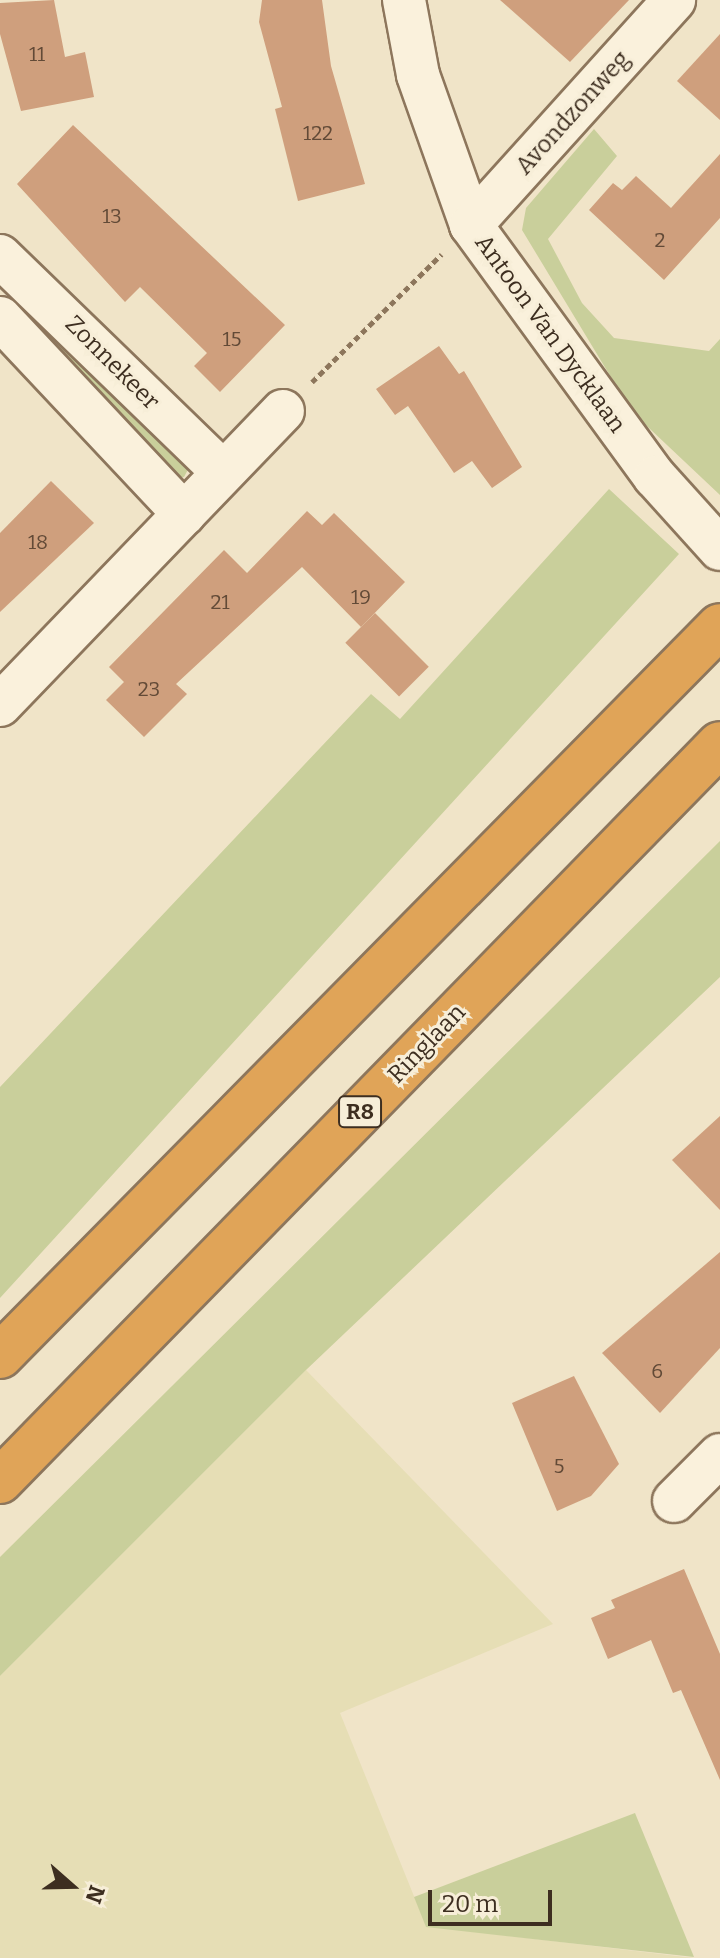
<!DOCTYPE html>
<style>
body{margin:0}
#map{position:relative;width:720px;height:1958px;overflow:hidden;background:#f0e4c8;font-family:Bitter,serif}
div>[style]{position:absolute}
.farmland>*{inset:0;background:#e6deb5}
.green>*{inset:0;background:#c9cf9b}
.building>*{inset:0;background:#cf9f7d;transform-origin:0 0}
.path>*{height:5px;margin-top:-2.5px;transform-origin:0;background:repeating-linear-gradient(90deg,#8d765c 0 6px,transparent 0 10px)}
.roads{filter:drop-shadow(2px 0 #8d765c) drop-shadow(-2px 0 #8d765c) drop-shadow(0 2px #8d765c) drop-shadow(0 -2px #8d765c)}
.street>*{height:42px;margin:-21px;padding:0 21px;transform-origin:21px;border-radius:21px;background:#faf1dc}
.highway>*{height:44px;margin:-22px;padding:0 22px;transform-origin:22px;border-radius:22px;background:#e0a458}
span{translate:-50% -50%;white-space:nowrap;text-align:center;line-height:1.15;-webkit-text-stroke:6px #f7eed8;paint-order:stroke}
.number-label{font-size:20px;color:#624a37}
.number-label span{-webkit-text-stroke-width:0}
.shield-label span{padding:2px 6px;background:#f7eed8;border:2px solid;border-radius:6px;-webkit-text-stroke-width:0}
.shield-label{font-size:22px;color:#3d2e20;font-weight:700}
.street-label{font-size:24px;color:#3d2e20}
.north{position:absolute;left:32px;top:1846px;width:80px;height:80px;-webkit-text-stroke:6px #f7eed8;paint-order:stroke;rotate:110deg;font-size:22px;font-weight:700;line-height:32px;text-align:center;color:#3d2e20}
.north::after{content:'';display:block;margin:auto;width:28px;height:36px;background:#3d2e20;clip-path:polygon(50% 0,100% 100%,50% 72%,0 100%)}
.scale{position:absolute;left:428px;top:1890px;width:124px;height:36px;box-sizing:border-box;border:4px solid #3d2e20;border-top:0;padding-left:10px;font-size:24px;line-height:28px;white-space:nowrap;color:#3d2e20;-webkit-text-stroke:6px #f7eed8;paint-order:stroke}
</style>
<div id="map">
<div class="farmland">
<div style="clip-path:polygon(306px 1370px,553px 1624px,340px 1713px,426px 1926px,694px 1958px,0 1958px,0 1676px)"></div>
</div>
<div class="green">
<div style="clip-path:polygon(594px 129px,617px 156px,548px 239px,582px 303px,614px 338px,709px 351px,720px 339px,720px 495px,632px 412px,522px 230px,526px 208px)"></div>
<div style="clip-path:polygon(29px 306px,192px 462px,184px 477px,174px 479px,22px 311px)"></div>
<div style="clip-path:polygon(609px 489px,679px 554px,0 1298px,0 1087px,371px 694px,400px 719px)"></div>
<div style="clip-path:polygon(720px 841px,720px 977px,306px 1370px,0 1676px,0 1557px)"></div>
<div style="clip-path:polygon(635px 1813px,694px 1957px,426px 1927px,414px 1897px)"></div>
</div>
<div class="building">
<div style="clip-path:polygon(54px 0,65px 57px,85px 52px,94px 97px,21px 111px,0 34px,0 3px)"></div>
<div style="clip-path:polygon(262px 0,322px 0,331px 66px,365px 184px,298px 201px,275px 109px,282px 107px,259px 22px)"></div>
<div style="clip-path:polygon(500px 0,629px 0,570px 62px)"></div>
<div style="clip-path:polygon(720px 34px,720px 120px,677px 81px)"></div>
<div style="clip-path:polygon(73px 125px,285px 325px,220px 392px,194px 366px,207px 353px,140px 287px,125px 302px,17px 184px)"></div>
<div style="clip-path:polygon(720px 154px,720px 218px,664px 280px,589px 210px,613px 183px,622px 190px,636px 176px,671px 208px)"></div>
<div style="clip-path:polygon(439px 346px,459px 374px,464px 371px,522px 467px,492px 488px,472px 461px,454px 473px,408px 406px,395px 415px,376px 389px)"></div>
<div style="clip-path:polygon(51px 481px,94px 523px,0 612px,0 533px)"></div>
<div style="clip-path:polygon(307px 511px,322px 525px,334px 513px,405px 582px,361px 627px,302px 567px,176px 684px,187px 694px,144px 737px,106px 700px,124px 682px,109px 667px,224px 550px,247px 573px)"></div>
<div style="left:375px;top:613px;width:76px;height:42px;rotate:45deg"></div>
<div style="clip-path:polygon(720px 1116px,720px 1210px,672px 1160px)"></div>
<div style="clip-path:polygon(720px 1252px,720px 1348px,660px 1413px,602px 1353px)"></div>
<div style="clip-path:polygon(574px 1376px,619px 1464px,591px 1496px,557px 1511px,512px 1403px)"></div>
<div style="clip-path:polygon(684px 1569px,720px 1654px,720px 1780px,681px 1690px,673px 1693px,651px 1640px,608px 1659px,591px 1618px,615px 1608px,611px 1600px)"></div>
</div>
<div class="path">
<div style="left:312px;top:382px;width:182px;rotate:-44.6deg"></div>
</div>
<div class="roads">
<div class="street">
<div style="left:404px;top:0;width:76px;rotate:79.4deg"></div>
<div style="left:418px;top:75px;width:159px;rotate:70.5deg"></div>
<div style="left:471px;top:225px;width:312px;rotate:53.9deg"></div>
<div style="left:655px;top:477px;width:97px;rotate:47.9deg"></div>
<div style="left:471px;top:225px;width:303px;rotate:-47.9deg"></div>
<div style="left:0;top:256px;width:310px;rotate:44.1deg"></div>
<div style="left:0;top:318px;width:269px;rotate:46.8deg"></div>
<div style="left:0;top:705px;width:408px;rotate:-46.1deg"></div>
<div style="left:674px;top:1501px;width:65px;rotate:-45deg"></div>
</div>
<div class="highway">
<div style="left:0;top:1356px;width:1025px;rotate:-45.4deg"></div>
<div style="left:0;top:1481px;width:1030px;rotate:-45.67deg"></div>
</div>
</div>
<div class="number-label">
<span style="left:37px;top:54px">11</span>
<span style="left:318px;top:133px">122</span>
<span style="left:112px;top:216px">13</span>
<span style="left:660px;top:240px">2</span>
<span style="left:232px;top:339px">15</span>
<span style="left:38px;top:542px">18</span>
<span style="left:361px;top:597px">19</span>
<span style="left:220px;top:602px">21</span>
<span style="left:149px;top:689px">23</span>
<span style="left:657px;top:1371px">6</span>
<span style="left:559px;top:1466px">5</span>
</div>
<div class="shield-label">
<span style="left:360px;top:1112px">R8</span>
</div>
<div class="street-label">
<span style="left:573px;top:113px;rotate:-48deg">Avondzonweg</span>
<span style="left:550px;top:334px;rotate:54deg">Antoon Van Dycklaan</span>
<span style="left:112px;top:363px;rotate:45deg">Zonnekeer</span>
<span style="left:427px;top:1044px;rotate:-46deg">Ringlaan</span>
</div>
<div class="north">N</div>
<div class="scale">20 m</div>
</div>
